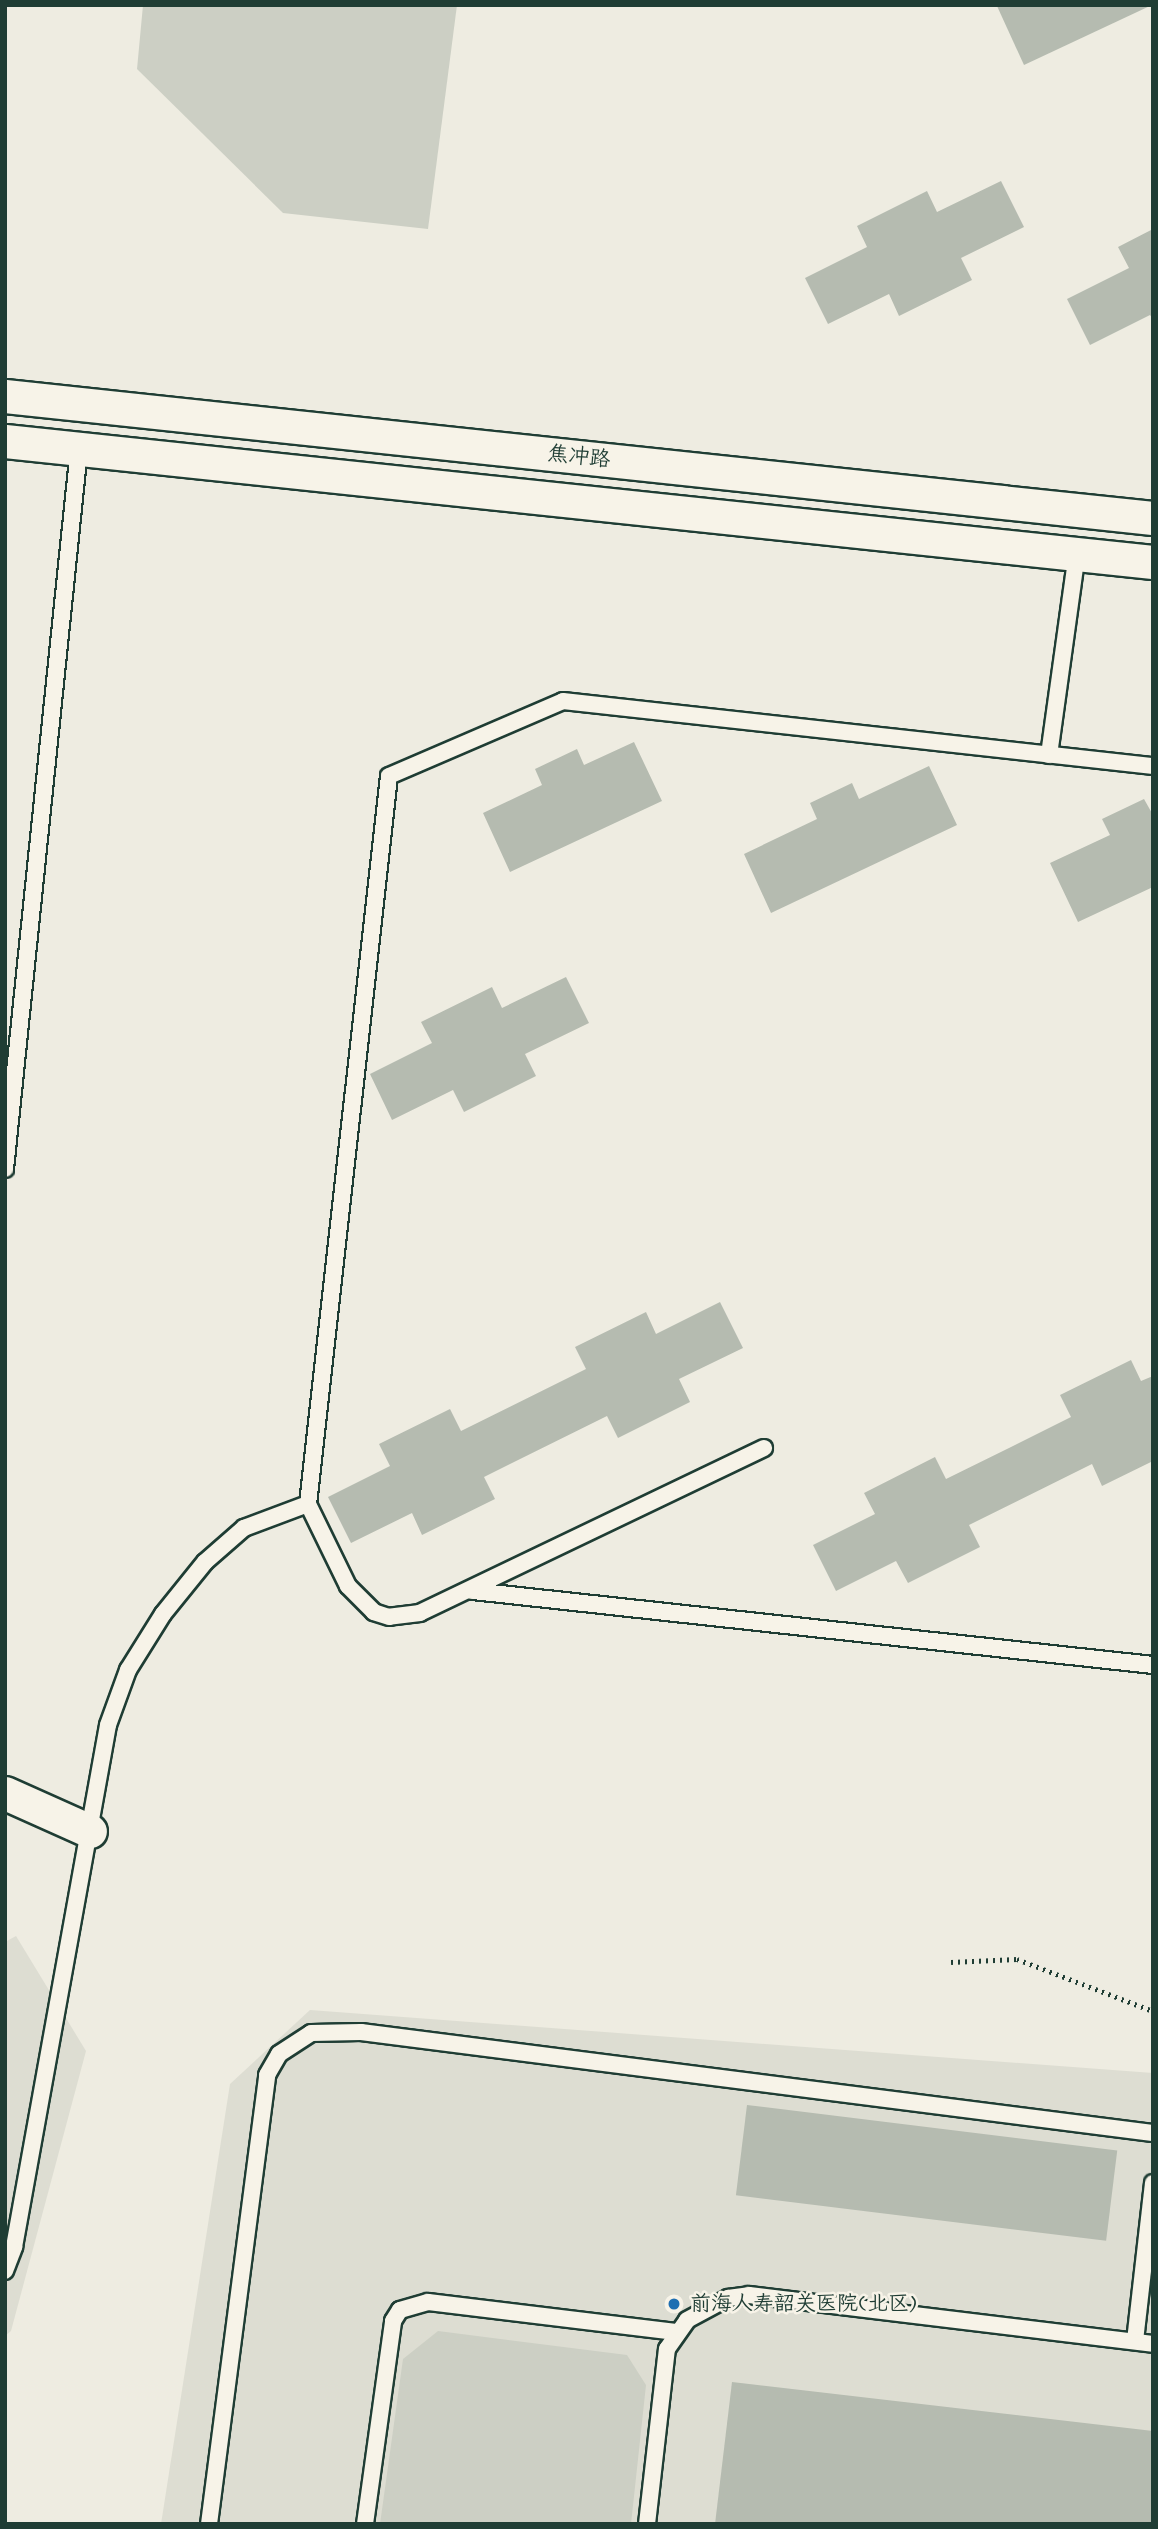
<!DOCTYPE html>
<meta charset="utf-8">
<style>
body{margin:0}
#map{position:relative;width:1158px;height:2529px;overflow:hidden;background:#eeece1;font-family:Mynerve,"LXGW WenKai TC",sans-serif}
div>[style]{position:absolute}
.built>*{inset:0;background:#ddddd2}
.green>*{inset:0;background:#cccfc4}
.building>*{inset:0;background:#b5bbb0;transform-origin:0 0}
.path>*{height:4.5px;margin-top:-2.25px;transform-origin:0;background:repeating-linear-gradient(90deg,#1f3d34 0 2px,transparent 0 7px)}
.roads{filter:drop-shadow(2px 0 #1f3d34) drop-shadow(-2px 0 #1f3d34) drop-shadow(0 2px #1f3d34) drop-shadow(0 -2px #1f3d34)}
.lane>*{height:16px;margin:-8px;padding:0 8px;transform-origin:8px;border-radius:8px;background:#f7f3e8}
.street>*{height:33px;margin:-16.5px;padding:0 16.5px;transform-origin:16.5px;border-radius:16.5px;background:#f7f3e8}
.dots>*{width:19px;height:19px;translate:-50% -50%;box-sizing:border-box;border:4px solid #f7f3e8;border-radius:50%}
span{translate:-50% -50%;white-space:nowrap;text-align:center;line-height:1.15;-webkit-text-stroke:5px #f7f3e8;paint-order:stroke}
.street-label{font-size:21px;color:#1f3d34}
.poi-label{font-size:21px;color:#1f3d34}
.left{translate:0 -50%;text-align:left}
.frame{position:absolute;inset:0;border:7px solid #1f3d34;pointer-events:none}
</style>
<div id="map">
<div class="built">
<div style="clip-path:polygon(16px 1936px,86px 2051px,11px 2331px,5px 2336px,5px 1942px)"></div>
<div style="clip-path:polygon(310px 2010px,1153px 2073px,1153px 2524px,161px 2524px,230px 2084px)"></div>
</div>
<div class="green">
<div style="clip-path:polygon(143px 5px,457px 5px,428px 229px,283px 213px,137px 69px)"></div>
<div style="clip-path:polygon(438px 2331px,627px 2355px,646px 2385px,631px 2524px,380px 2524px,403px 2359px)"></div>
</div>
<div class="building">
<div style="clip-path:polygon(1152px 5px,1024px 65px,997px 6px,999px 5px)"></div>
<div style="clip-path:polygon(1001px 181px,1024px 227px,961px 258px,972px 280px,899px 316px,889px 294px,828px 324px,805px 278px,867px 247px,857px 226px,927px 191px,937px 212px)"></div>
<div style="clip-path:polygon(1153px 229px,1153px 319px,1150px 315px,1090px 345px,1067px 299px,1129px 268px,1118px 247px)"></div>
<div style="clip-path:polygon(634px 742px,662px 801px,510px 872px,483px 813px,542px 785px,535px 769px,577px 749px,584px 765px)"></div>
<div style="clip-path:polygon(929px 766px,957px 825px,771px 913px,744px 854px,817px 819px,810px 803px,852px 783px,859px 799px)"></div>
<div style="clip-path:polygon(1144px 799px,1153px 815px,1153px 887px,1078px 922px,1050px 863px,1110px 835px,1102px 819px)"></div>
<div style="clip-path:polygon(566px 977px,589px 1023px,525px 1054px,536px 1076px,464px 1112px,453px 1090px,392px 1120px,370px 1074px,432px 1043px,421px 1022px,492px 987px,502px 1008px)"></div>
<div style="clip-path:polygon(720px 1302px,743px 1348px,679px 1379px,690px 1402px,618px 1438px,607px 1416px,484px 1477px,495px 1499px,422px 1535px,412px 1513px,351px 1543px,328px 1497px,390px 1466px,379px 1444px,450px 1409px,461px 1431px,586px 1369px,575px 1347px,646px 1312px,656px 1334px)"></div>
<div style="clip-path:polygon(1131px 1360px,1141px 1381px,1153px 1376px,1153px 1461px,1102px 1486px,1092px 1464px,969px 1525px,980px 1547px,908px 1583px,896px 1561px,836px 1591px,813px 1545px,875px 1514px,864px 1493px,935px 1457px,946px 1479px,1009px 1448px,1071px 1417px,1060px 1395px)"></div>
<div style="left:747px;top:2105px;width:373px;height:91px;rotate:7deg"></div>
<div style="clip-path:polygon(732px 2382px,1153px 2431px,1153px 2524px,715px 2524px)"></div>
</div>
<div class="path">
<div style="left:951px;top:1962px;width:66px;rotate:-2.6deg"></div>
<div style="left:1017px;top:1959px;width:146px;rotate:20.9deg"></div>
</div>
<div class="roads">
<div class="lane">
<div style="left:1049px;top:755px;width:203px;rotate:-82.1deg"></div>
<div style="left:5px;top:1169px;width:724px;rotate:-84.13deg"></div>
<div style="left:764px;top:1448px;width:382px;rotate:154.4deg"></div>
<div style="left:420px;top:1613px;width:31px;rotate:173deg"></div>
<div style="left:389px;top:1617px;width:16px;rotate:-162deg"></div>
<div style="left:374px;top:1612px;width:37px;rotate:-135deg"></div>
<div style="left:348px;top:1586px;width:91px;rotate:-116deg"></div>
<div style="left:308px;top:1504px;width:732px;rotate:-83.65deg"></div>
<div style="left:389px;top:776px;width:189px;rotate:-23.3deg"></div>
<div style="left:563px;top:701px;width:594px;rotate:6.29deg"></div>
<div style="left:473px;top:1591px;width:684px;rotate:6.21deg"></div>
<div style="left:5px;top:2271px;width:26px;rotate:-69deg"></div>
<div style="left:14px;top:2247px;width:530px;rotate:-79.79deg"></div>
<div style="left:108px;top:1725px;width:59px;rotate:-70deg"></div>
<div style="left:128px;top:1670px;width:66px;rotate:-58deg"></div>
<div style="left:163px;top:1614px;width:67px;rotate:-51.1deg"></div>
<div style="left:205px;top:1562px;width:52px;rotate:-41.1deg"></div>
<div style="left:244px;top:1528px;width:68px;rotate:-20.6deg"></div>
<div style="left:1135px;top:2341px;width:159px;rotate:-83.5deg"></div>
<div style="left:209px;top:2524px;width:453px;rotate:-82.6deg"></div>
<div style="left:267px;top:2075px;width:24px;rotate:-60deg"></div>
<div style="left:279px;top:2054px;width:38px;rotate:-33deg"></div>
<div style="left:311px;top:2033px;width:50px;rotate:-1.1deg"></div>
<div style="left:361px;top:2032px;width:798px;rotate:7.27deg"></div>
<div style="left:365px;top:2524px;width:205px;rotate:-82.1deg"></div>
<div style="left:393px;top:2321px;width:13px;rotate:-58deg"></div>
<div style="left:400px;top:2310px;width:29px;rotate:-16deg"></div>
<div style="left:428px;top:2302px;width:250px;rotate:6.9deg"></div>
<div style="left:647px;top:2524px;width:176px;rotate:-83.5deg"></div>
<div style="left:667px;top:2349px;width:35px;rotate:-55deg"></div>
<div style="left:687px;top:2320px;width:47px;rotate:-28.2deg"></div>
<div style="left:728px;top:2298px;width:21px;rotate:-8deg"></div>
<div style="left:749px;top:2295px;width:407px;rotate:6.9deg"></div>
</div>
<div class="street">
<div style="left:5px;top:396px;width:1154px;rotate:6.07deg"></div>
<div style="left:5px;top:441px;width:1154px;rotate:6.02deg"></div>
<div style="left:5px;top:1793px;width:93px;rotate:24.1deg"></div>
</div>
</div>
<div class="dots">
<div style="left:674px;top:2304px;background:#1f6fb2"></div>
</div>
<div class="street-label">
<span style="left:579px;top:457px;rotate:6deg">焦冲路</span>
</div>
<div class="poi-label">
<span class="left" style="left:690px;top:2304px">前海人寿韶关医院(北区)</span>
</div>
<div class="frame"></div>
</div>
